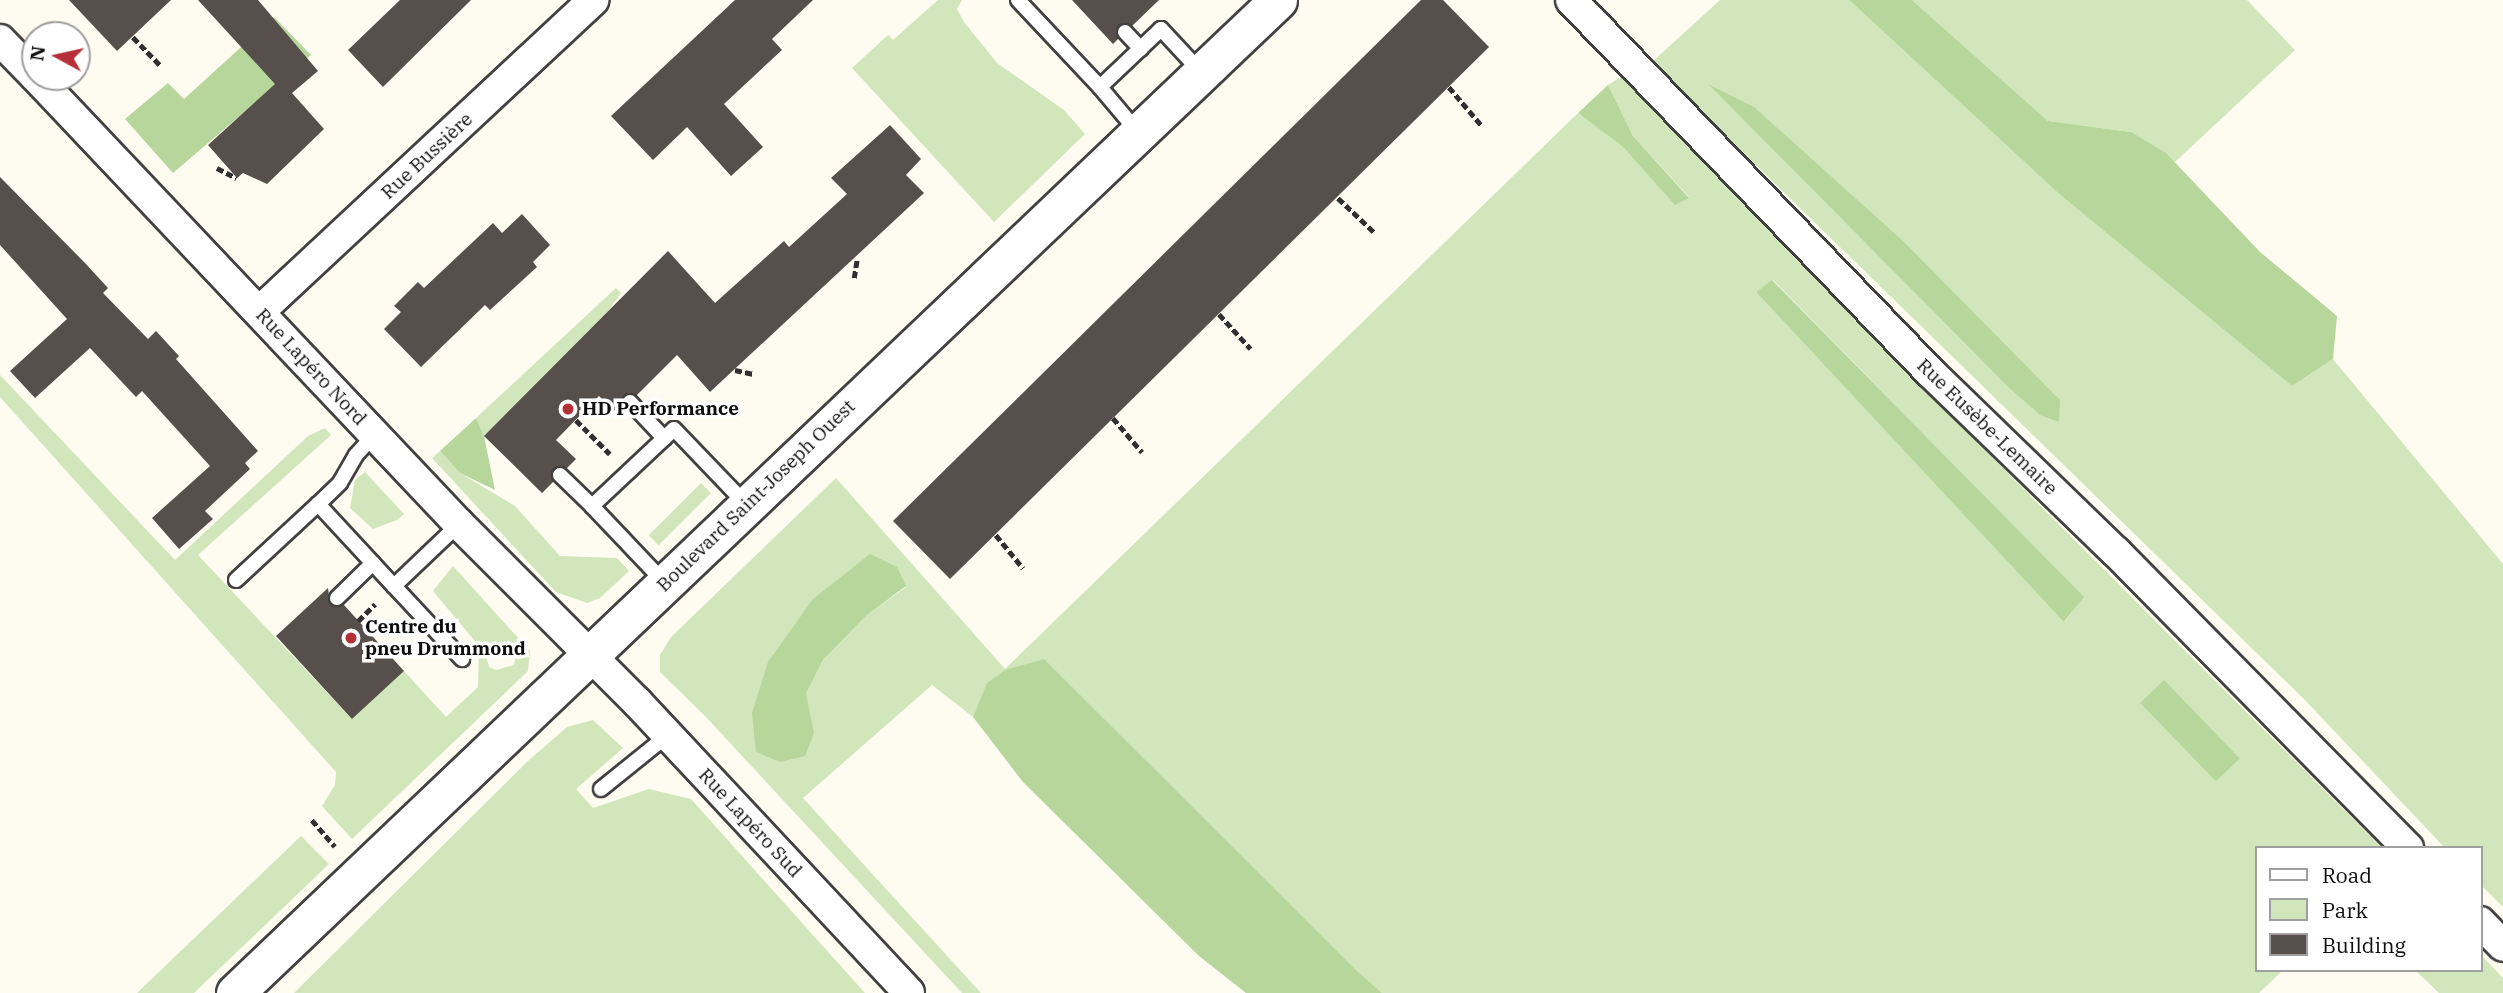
<!DOCTYPE html>
<meta charset="utf-8">
<style>
body{margin:0}
#map{position:relative;width:2503px;height:993px;overflow:hidden;background:#fefbf0;font-family:"IBM Plex Serif",serif}
div>[style]{position:absolute}
.green>*{inset:0;background:#d2e6bc;transform-origin:0 0}
.forest>*{inset:0;background:#b6d69c;transform-origin:0 0}
.building>*{inset:0;background:#564f4b}
.path>*{height:4.5px;margin-top:-2.25px;transform-origin:0;background:repeating-linear-gradient(90deg,#303030 0 7px,transparent 0 10.5px)}
.roads{filter:drop-shadow(2px 0 #414141) drop-shadow(-2px 0 #414141) drop-shadow(0 2px #414141) drop-shadow(0 -2px #414141)}
.service>*{height:14px;margin:-7px;padding:0 7px;transform-origin:7px;border-radius:7px;background:#fff}
.minor>*{height:30px;margin:-15px;padding:0 15px;transform-origin:15px;border-radius:15px;background:#fff}
.tertiary>*{height:37px;margin:-18.5px;padding:0 18.5px;transform-origin:18.5px;border-radius:18.5px;background:#fff}
.dots>*{width:19px;height:19px;translate:-50% -50%;box-sizing:border-box;border:4px solid #fff;border-radius:50%}
span{translate:-50% -50%;white-space:nowrap;text-align:center;line-height:1.15;-webkit-text-stroke:7px #fff;paint-order:stroke}
.street-label{font-size:19px;color:#0e0e0e}
.poi-label{font-size:19px;color:#0e0e0e;font-weight:700}
.left{translate:0 -50%;text-align:left}
.legend{position:absolute;left:2255px;top:846px;width:228px;height:126px;box-sizing:border-box;background:#fff;border:2px solid #9f9f9f;margin:0;padding:9px 12px;list-style:none;font-size:21px;color:#0e0e0e}
.legend li{display:flex;align-items:center;gap:14px;height:35px}
.legend b{width:35px;border:2px solid #9f9f9f}
.north{position:absolute;left:21px;top:21px;width:70px;height:70px;box-sizing:border-box;background:#fff;border:2px solid #9f9f9f;border-radius:50%;rotate:278deg;font-size:19px;font-weight:700;line-height:28px;text-align:center;color:#0e0e0e}
.north::after{content:'';display:block;margin:auto;width:24px;height:32px;background:#b52f36;clip-path:polygon(50% 0,100% 100%,50% 72%,0 100%)}
</style>
<div id="map">
<div class="green">
<div style="clip-path:polygon(938px 0,962px 0,957px 9px,964px 22px,997px 63px,1064px 110px,1085px 134px,994px 222px,852px 68px,888px 35px,893px 40px)"></div>
<div style="clip-path:polygon(evenodd,1720px 0,1849px 0,2058px 193px,2292px 386px,2333px 359px,2503px 564px,2503px 907px,2480px 884px,2480px 848px,2445px 848px,2304px 699px,1651px 63px,1720px 0,1710px 86px,2040px 415px,2009px 388px,1710px 86px)"></div>
<div style="clip-path:polygon(1912px 0,2247px 0,2295px 50px,2175px 162px,2131px 132px,2048px 121px)"></div>
<div style="clip-path:polygon(evenodd,1621px 77px,1858px 323px,2382px 848px,2256px 848px,2256px 970px,2283px 970px,2259px 993px,1382px 993px,988px 683px,973px 717px,932px 685px,803px 798px,981px 993px,962px 993px,706px 717px,660px 672px,660px 655px,671px 637px,836px 478px,1005px 669px,1578px 113px,1623px 147px,1675px 204px,1689px 197px,1633px 136px,1608px 85px,1621px 77px,1773px 280px,2083px 597px,2065px 622px,1756px 292px,1773px 280px,1621px 77px,906px 587px,867px 615px,823px 660px,806px 694px,813px 599px,906px 587px)"></div>
<div style="clip-path:polygon(616px 288px,621px 293px,608px 311px,484px 436px,476px 418px)"></div>
<div style="clip-path:polygon(evenodd,0 375px,175px 560px,308px 436px,325px 428px,331px 435px,198px 555px,352px 719px,404px 671px,446px 717px,478px 687px,479px 646px,433px 591px,453px 566px,530px 651px,528px 671px,352px 839px,322px 806px,335px 785px,336px 772px,0 397px,0 375px,493px 643px,516px 651px,514px 665px,496px 670px,489px 667px,484px 649px,493px 643px)"></div>
<div style="clip-path:polygon(440px 451px,460px 473px,515px 506px,560px 556px,617px 558px,629px 571px,600px 598px,587px 603px,556px 592px,432px 458px)"></div>
<div style="clip-path:polygon(365px 472px,404px 514px,397px 520px,373px 529px,350px 508px,355px 480px)"></div>
<div style="left:701px;top:483px;width:14px;height:74px;rotate:45deg"></div>
<div style="clip-path:polygon(593px 720px,623px 748px,576px 789px,593px 808px,649px 789px,691px 799px,865px 993px,294px 993px,528px 761px,567px 727px)"></div>
<div style="clip-path:polygon(301px 836px,329px 864px,194px 993px,137px 993px)"></div>
<div style="clip-path:polygon(2480px 954px,2503px 978px,2503px 993px,2439px 993px,2415px 970px,2480px 970px)"></div>
</div>
<div class="forest">
<div style="clip-path:polygon(1849px 0,1912px 0,2048px 121px,2131px 132px,2166px 153px,2260px 252px,2337px 316px,2333px 359px,2292px 386px,2058px 193px)"></div>
<div style="clip-path:polygon(274px 17px,311px 55px,173px 173px,125px 119px,168px 83px,184px 99px)"></div>
<div style="clip-path:polygon(1708px 84px,1754px 107px,1903px 241px,2060px 400px,2059px 422px,2040px 415px,2009px 388px)"></div>
<div style="clip-path:polygon(1608px 85px,1633px 136px,1689px 198px,1675px 205px,1623px 147px,1578px 113px)"></div>
<div style="clip-path:polygon(1772px 280px,2084px 597px,2064px 622px,1756px 292px)"></div>
<div style="clip-path:polygon(476px 418px,484px 436px,495px 490px,460px 473px,440px 451px)"></div>
<div style="clip-path:polygon(870px 554px,897px 567px,906px 586px,867px 615px,823px 660px,806px 694px,814px 733px,805px 756px,780px 762px,756px 752px,752px 713px,768px 662px,813px 599px)"></div>
<div style="clip-path:polygon(1044px 659px,1357px 971px,1382px 993px,1246px 993px,1199px 956px,1023px 782px,973px 717px,987px 683px,1005px 670px)"></div>
<div style="left:2164px;top:680px;width:109px;height:33px;rotate:46deg"></div>
</div>
<div class="building">
<div style="clip-path:polygon(69px 0,171px 0,117px 51px)"></div>
<div style="clip-path:polygon(198px 0,258px 0,318px 71px,292px 93px,324px 129px,267px 184px,243px 173px,237px 178px,208px 145px,275px 84px)"></div>
<div style="clip-path:polygon(400px 0,471px 0,383px 87px,348px 50px)"></div>
<div style="clip-path:polygon(735px 0,813px 0,772px 39px,782px 50px,724px 104px,763px 147px,731px 176px,687px 127px,653px 160px,611px 116px)"></div>
<div style="clip-path:polygon(1072px 0,1159px 0,1132px 26px,1118px 26px,1118px 39px,1113px 44px)"></div>
<div style="clip-path:polygon(1421px 0,1443px 0,1489px 47px,950px 579px,893px 521px)"></div>
<div style="clip-path:polygon(890px 125px,921px 159px,906px 175px,924px 193px,710px 392px,677px 355px,637px 395px,623px 396px,623px 409px,618px 415px,599px 396px,556px 440px,576px 459px,567px 468px,554px 468px,553px 482px,542px 493px,484px 436px,668px 251px,715px 303px,784px 241px,789px 247px,847px 194px,831px 178px)"></div>
<div style="clip-path:polygon(0 177px,85px 263px,108px 288px,103px 293px,148px 339px,156px 331px,179px 356px,176px 359px,258px 451px,245px 463px,250px 469px,205px 511px,213px 519px,179px 549px,152px 518px,210px 466px,142px 391px,136px 397px,90px 348px,35px 398px,10px 371px,67px 319px,0 245px)"></div>
<div style="clip-path:polygon(522px 214px,550px 245px,533px 262px,537px 267px,490px 310px,485px 305px,421px 367px,384px 329px,401px 312px,394px 306px,418px 282px,424px 288px,493px 223px,502px 233px)"></div>
<div style="clip-path:polygon(328px 588px,330px 604px,344px 605px,404px 671px,352px 719px,276px 636px)"></div>
</div>
<div class="path">
<div style="left:133px;top:37px;width:39px;rotate:46deg"></div>
<div style="left:1449px;top:87px;width:52px;rotate:49.6deg"></div>
<div style="left:217px;top:168px;width:22px;rotate:27deg"></div>
<div style="left:1338px;top:198px;width:50px;rotate:43.4deg"></div>
<div style="left:854px;top:278px;width:19px;rotate:-81deg"></div>
<div style="left:1219px;top:314px;width:47px;rotate:47.6deg"></div>
<div style="left:735px;top:370px;width:19px;rotate:12deg"></div>
<div style="left:1113px;top:418px;width:45px;rotate:49.5deg"></div>
<div style="left:576px;top:420px;width:48px;rotate:45deg"></div>
<div style="left:996px;top:535px;width:43px;rotate:50.7deg"></div>
<div style="left:358px;top:621px;width:24px;rotate:-45deg"></div>
<div style="left:312px;top:820px;width:35px;rotate:49deg"></div>
</div>
<div class="roads">
<div class="service">
<div style="left:1018px;top:0;width:120px;rotate:46.7deg"></div>
<div style="left:1125px;top:32px;width:23px;rotate:47deg"></div>
<div style="left:1137px;top:131px;width:57px;rotate:-130.1deg"></div>
<div style="left:1100px;top:87px;width:84px;rotate:-43.6deg"></div>
<div style="left:1161px;top:29px;width:59px;rotate:47.1deg"></div>
<div style="left:630px;top:402px;width:50px;rotate:46.6deg"></div>
<div style="left:374px;top:435px;width:27px;rotate:132deg"></div>
<div style="left:356px;top:455px;width:32px;rotate:120deg"></div>
<div style="left:340px;top:483px;width:30px;rotate:136deg"></div>
<div style="left:318px;top:504px;width:112px;rotate:47.2deg"></div>
<div style="left:394px;top:586px;width:90px;rotate:-43.6deg"></div>
<div style="left:560px;top:475px;width:45px;rotate:44.1deg"></div>
<div style="left:236px;top:580px;width:112px;rotate:-42.8deg"></div>
<div style="left:665px;top:583px;width:106px;rotate:-133.5deg"></div>
<div style="left:592px;top:506px;width:112px;rotate:-43.2deg"></div>
<div style="left:674px;top:429px;width:104px;rotate:46.2deg"></div>
<div style="left:394px;top:586px;width:100px;rotate:47deg"></div>
<div style="left:337px;top:598px;width:50px;rotate:-44.2deg"></div>
<div style="left:601px;top:789px;width:86px;rotate:-38.9deg"></div>
</div>
<div class="minor">
<div style="left:1571px;top:0;width:518px;rotate:46.02deg"></div>
<div style="left:1931px;top:373px;width:257px;rotate:44.1deg"></div>
<div style="left:2116px;top:552px;width:416px;rotate:45.4deg"></div>
<div style="left:0;top:40px;width:50px;rotate:45.8deg"></div>
<div style="left:36px;top:77px;width:615px;rotate:46.58deg"></div>
<div style="left:459px;top:524px;width:252px;rotate:45deg"></div>
<div style="left:637px;top:702px;width:398px;rotate:46.9deg"></div>
<div style="left:260px;top:311px;width:456px;rotate:-43deg"></div>
<div style="left:2480px;top:922px;width:33px;rotate:46deg"></div>
</div>
<div class="tertiary">
<div style="left:235px;top:993px;width:1440px;rotate:-43.59deg"></div>
</div>
</div>
<div class="dots">
<div style="left:568px;top:409px;background:#b52f36"></div>
<div style="left:351px;top:638px;background:#b52f36"></div>
</div>
<div class="street-label">
<span style="left:427px;top:156px;rotate:-43deg">Rue Bussière</span>
<span style="left:311px;top:367px;rotate:47deg">Rue Lapéro Nord</span>
<span style="left:1987px;top:427px;rotate:44deg">Rue Eusèbe-Lemaire</span>
<span style="left:756px;top:496px;rotate:-44deg">Boulevard Saint-Joseph Ouest</span>
<span style="left:750px;top:823px;rotate:47deg">Rue Lapéro Sud</span>
</div>
<div class="poi-label">
<span class="left" style="left:582px;top:409px">HD Performance</span>
<span class="left" style="left:365px;top:638px">Centre du<br>pneu Drummond</span>
</div>
<ul class="legend">
<li><b style="height:9px;background:#fff"></b>Road</li>
<li><b style="height:19px;background:#d2e6bc"></b>Park</li>
<li><b style="height:19px;background:#564f4b"></b>Building</li>
</ul>
<div class="north">N</div>
</div>
